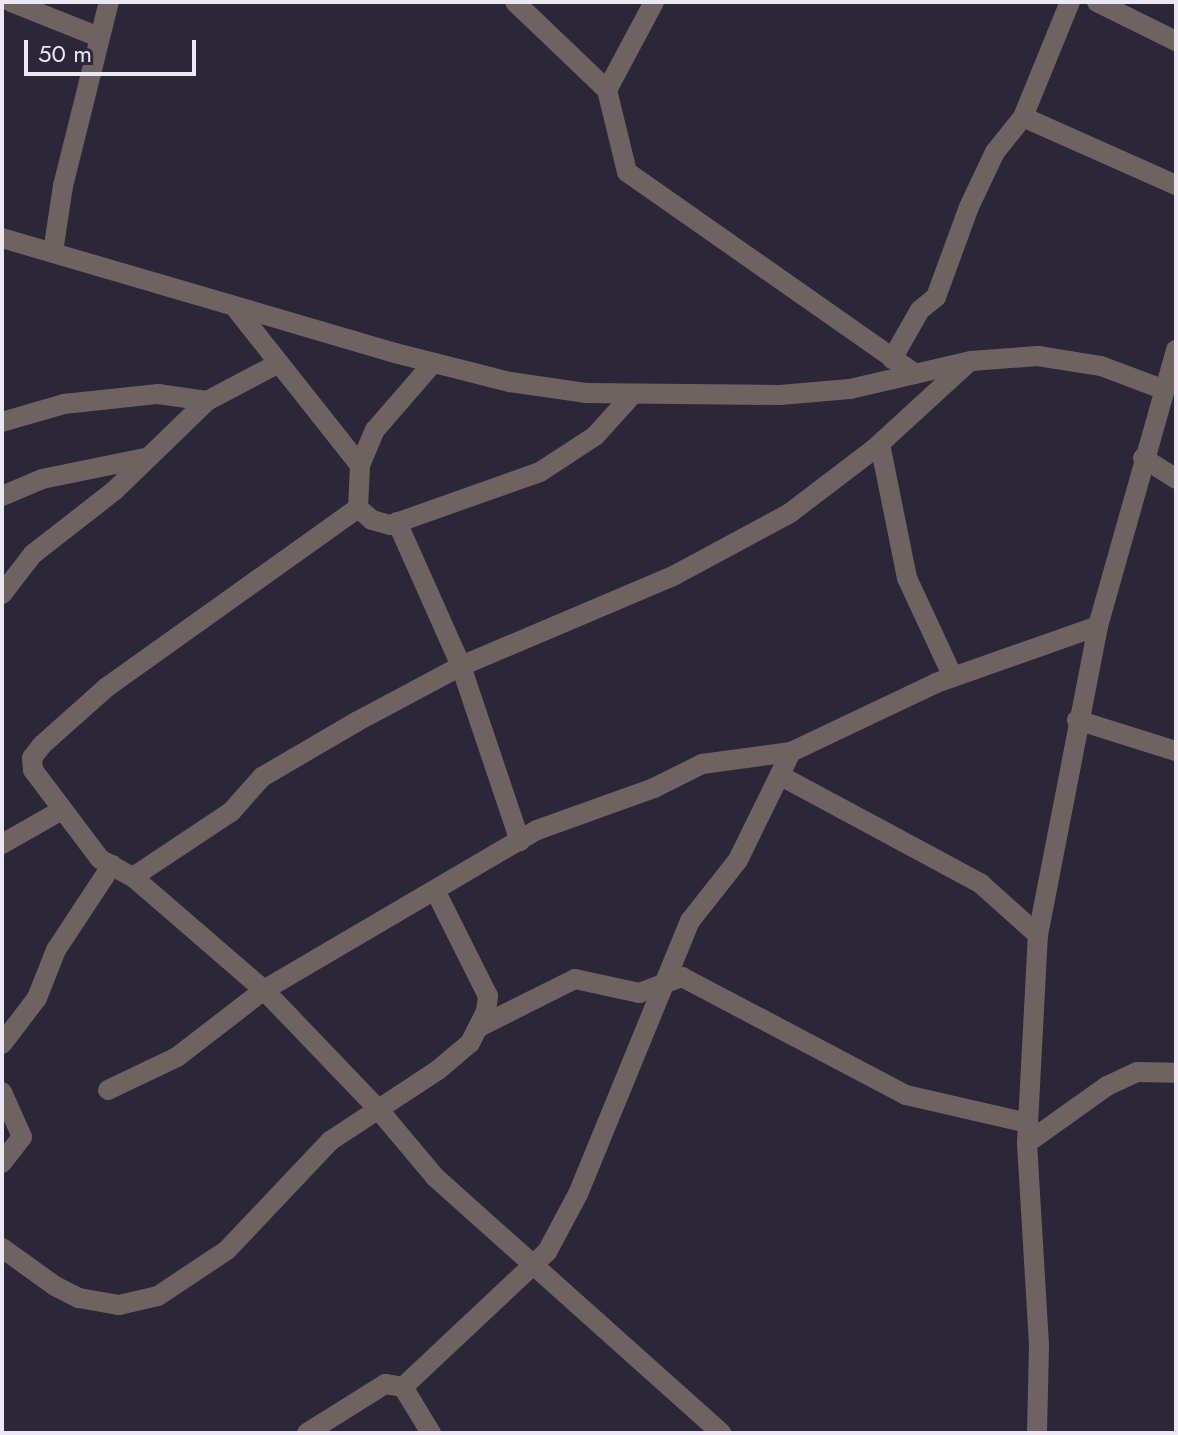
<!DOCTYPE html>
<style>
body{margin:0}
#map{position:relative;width:1178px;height:1435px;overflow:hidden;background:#2c2639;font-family:Jost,sans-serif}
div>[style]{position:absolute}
.minor>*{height:20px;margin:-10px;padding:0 10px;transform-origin:10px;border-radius:10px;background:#6f6361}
span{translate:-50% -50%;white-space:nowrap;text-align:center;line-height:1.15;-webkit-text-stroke:6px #2c2639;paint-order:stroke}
.frame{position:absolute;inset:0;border:4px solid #ebe7f3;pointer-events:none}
.scale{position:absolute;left:24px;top:40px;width:172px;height:36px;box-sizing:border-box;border:4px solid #ebe7f3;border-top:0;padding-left:10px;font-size:24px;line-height:28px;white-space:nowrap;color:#ebe7f3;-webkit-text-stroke:6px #2c2639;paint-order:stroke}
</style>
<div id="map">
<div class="minor">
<div style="left:11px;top:2px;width:95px;rotate:21.7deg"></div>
<div style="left:515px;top:2px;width:127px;rotate:43.7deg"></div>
<div style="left:607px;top:90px;width:84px;rotate:76.3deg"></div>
<div style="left:627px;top:172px;width:352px;rotate:35deg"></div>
<div style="left:1097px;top:2px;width:88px;rotate:26.3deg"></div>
<div style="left:607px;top:90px;width:100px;rotate:-61.9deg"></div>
<div style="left:1023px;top:117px;width:167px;rotate:24deg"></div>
<div style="left:2px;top:238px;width:409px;rotate:16.3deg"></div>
<div style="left:395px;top:353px;width:119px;rotate:14.2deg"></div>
<div style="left:510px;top:382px;width:76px;rotate:8.3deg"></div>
<div style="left:585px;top:393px;width:195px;rotate:0.6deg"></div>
<div style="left:780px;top:395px;width:70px;rotate:-4.9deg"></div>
<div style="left:850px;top:389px;width:124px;rotate:-13deg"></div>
<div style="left:971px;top:361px;width:67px;rotate:-4.3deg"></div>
<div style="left:1038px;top:356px;width:64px;rotate:9deg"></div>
<div style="left:1101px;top:366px;width:65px;rotate:20.7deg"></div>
<div style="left:53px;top:252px;width:67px;rotate:-81.4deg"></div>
<div style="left:63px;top:186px;width:190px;rotate:-76deg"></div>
<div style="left:237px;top:310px;width:198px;rotate:51.6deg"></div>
<div style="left:892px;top:359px;width:56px;rotate:-60.3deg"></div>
<div style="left:920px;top:310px;width:21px;rotate:-39deg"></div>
<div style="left:936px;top:297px;width:96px;rotate:-69.9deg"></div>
<div style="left:969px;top:207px;width:61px;rotate:-64.7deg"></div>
<div style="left:995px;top:152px;width:45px;rotate:-51.3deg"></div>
<div style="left:1023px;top:117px;width:124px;rotate:-67.8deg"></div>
<div style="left:633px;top:394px;width:57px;rotate:132.1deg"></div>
<div style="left:595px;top:436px;width:66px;rotate:146.8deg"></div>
<div style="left:540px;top:472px;width:159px;rotate:160.5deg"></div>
<div style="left:390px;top:525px;width:19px;rotate:-164deg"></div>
<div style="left:372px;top:520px;width:18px;rotate:-139deg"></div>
<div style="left:358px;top:508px;width:308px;rotate:144.5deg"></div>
<div style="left:107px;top:687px;width:87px;rotate:138.3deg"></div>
<div style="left:42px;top:745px;width:16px;rotate:128deg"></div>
<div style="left:32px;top:758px;width:12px;rotate:85deg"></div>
<div style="left:33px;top:770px;width:111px;rotate:53deg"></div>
<div style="left:100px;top:859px;width:38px;rotate:29deg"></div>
<div style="left:133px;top:877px;width:173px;rotate:40.8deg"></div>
<div style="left:264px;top:990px;width:165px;rotate:46.2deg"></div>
<div style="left:378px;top:1109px;width:89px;rotate:50deg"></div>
<div style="left:435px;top:1177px;width:384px;rotate:41.8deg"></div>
<div style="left:2px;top:422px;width:65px;rotate:-16.2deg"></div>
<div style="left:64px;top:404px;width:95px;rotate:-6.1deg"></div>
<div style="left:158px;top:394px;width:49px;rotate:8.1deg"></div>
<div style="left:207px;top:401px;width:81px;rotate:-27.8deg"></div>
<div style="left:880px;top:444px;width:137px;rotate:78.6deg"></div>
<div style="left:907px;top:578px;width:109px;rotate:65.1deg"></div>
<div style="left:1143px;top:458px;width:39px;rotate:32deg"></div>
<div style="left:2px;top:496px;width:43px;rotate:-23deg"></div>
<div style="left:42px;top:479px;width:105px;rotate:-11.5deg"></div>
<div style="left:358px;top:508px;width:43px;rotate:-87.3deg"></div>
<div style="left:360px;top:465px;width:38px;rotate:-67deg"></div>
<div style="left:375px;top:430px;width:89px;rotate:-49.1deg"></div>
<div style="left:397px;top:522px;width:158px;rotate:66deg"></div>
<div style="left:461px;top:666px;width:185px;rotate:71.4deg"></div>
<div style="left:2px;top:594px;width:51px;rotate:-52.2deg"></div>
<div style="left:33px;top:554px;width:103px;rotate:-37.9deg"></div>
<div style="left:114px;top:491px;width:129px;rotate:-44.1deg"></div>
<div style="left:1077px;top:720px;width:104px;rotate:17.4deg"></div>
<div style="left:781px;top:776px;width:226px;rotate:28.3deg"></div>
<div style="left:980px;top:883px;width:78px;rotate:41.9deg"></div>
<div style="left:2px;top:844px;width:67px;rotate:-29.6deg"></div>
<div style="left:133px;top:877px;width:118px;rotate:-33.6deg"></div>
<div style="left:231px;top:812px;width:47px;rotate:-48.5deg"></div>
<div style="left:262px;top:777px;width:109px;rotate:-30.3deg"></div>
<div style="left:356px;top:722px;width:119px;rotate:-28.1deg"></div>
<div style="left:461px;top:666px;width:233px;rotate:-23deg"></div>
<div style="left:675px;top:575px;width:131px;rotate:-28.3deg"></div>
<div style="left:790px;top:513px;width:106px;rotate:-37.3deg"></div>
<div style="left:874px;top:449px;width:127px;rotate:-42.5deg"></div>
<div style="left:479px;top:1027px;width:107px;rotate:-26.6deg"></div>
<div style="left:575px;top:979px;width:66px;rotate:12.3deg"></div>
<div style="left:639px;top:993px;width:46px;rotate:-20.4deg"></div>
<div style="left:682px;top:977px;width:253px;rotate:27.8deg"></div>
<div style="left:906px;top:1095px;width:125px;rotate:12.9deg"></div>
<div style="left:2px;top:1044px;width:58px;rotate:-52.7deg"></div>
<div style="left:37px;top:998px;width:52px;rotate:-68.4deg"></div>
<div style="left:56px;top:950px;width:102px;rotate:-56.6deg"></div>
<div style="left:108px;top:1090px;width:76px;rotate:-25.6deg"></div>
<div style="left:177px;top:1057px;width:110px;rotate:-37.6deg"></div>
<div style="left:264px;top:990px;width:316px;rotate:-30.4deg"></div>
<div style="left:537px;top:830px;width:124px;rotate:-19.7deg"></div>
<div style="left:654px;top:788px;width:54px;rotate:-26.6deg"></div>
<div style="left:702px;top:764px;width:90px;rotate:-7.7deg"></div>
<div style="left:791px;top:752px;width:161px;rotate:-25.4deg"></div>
<div style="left:936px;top:683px;width:172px;rotate:-19.4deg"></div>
<div style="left:2px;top:1092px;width:49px;rotate:66deg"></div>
<div style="left:22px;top:1137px;width:33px;rotate:128deg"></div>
<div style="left:1027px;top:1143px;width:98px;rotate:-35.5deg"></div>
<div style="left:1107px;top:1086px;width:33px;rotate:-25deg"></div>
<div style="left:1137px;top:1072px;width:39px;rotate:1deg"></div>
<div style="left:2px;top:1248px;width:65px;rotate:35.6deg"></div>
<div style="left:55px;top:1286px;width:27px;rotate:27deg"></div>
<div style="left:79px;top:1298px;width:41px;rotate:9.9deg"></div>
<div style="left:119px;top:1305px;width:40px;rotate:-13deg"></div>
<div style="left:158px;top:1296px;width:83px;rotate:-33.7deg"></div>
<div style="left:227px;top:1250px;width:150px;rotate:-46.6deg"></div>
<div style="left:330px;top:1141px;width:129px;rotate:-33.3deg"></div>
<div style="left:438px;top:1070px;width:42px;rotate:-40.2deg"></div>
<div style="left:470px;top:1043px;width:35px;rotate:-63deg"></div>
<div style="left:486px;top:1012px;width:16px;rotate:-83deg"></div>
<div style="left:488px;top:996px;width:116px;rotate:-116.6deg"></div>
<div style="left:403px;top:1387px;width:54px;rotate:58.7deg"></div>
<div style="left:307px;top:1433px;width:92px;rotate:-32.1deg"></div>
<div style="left:385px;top:1384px;width:18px;rotate:9deg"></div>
<div style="left:403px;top:1387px;width:197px;rotate:-43.2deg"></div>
<div style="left:547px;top:1252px;width:66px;rotate:-61.9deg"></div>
<div style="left:578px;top:1194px;width:295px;rotate:-67.7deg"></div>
<div style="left:690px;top:921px;width:78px;rotate:-51.8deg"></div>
<div style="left:738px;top:860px;width:120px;rotate:-63.9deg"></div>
<div style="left:1037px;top:1433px;width:88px;rotate:-88.7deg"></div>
<div style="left:1039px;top:1345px;width:202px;rotate:-93.4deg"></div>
<div style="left:1027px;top:1143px;width:208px;rotate:-87deg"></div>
<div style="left:1038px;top:935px;width:315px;rotate:-79deg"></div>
<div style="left:1098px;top:626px;width:287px;rotate:-74.2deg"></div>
</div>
<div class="frame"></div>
<div class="scale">50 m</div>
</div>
